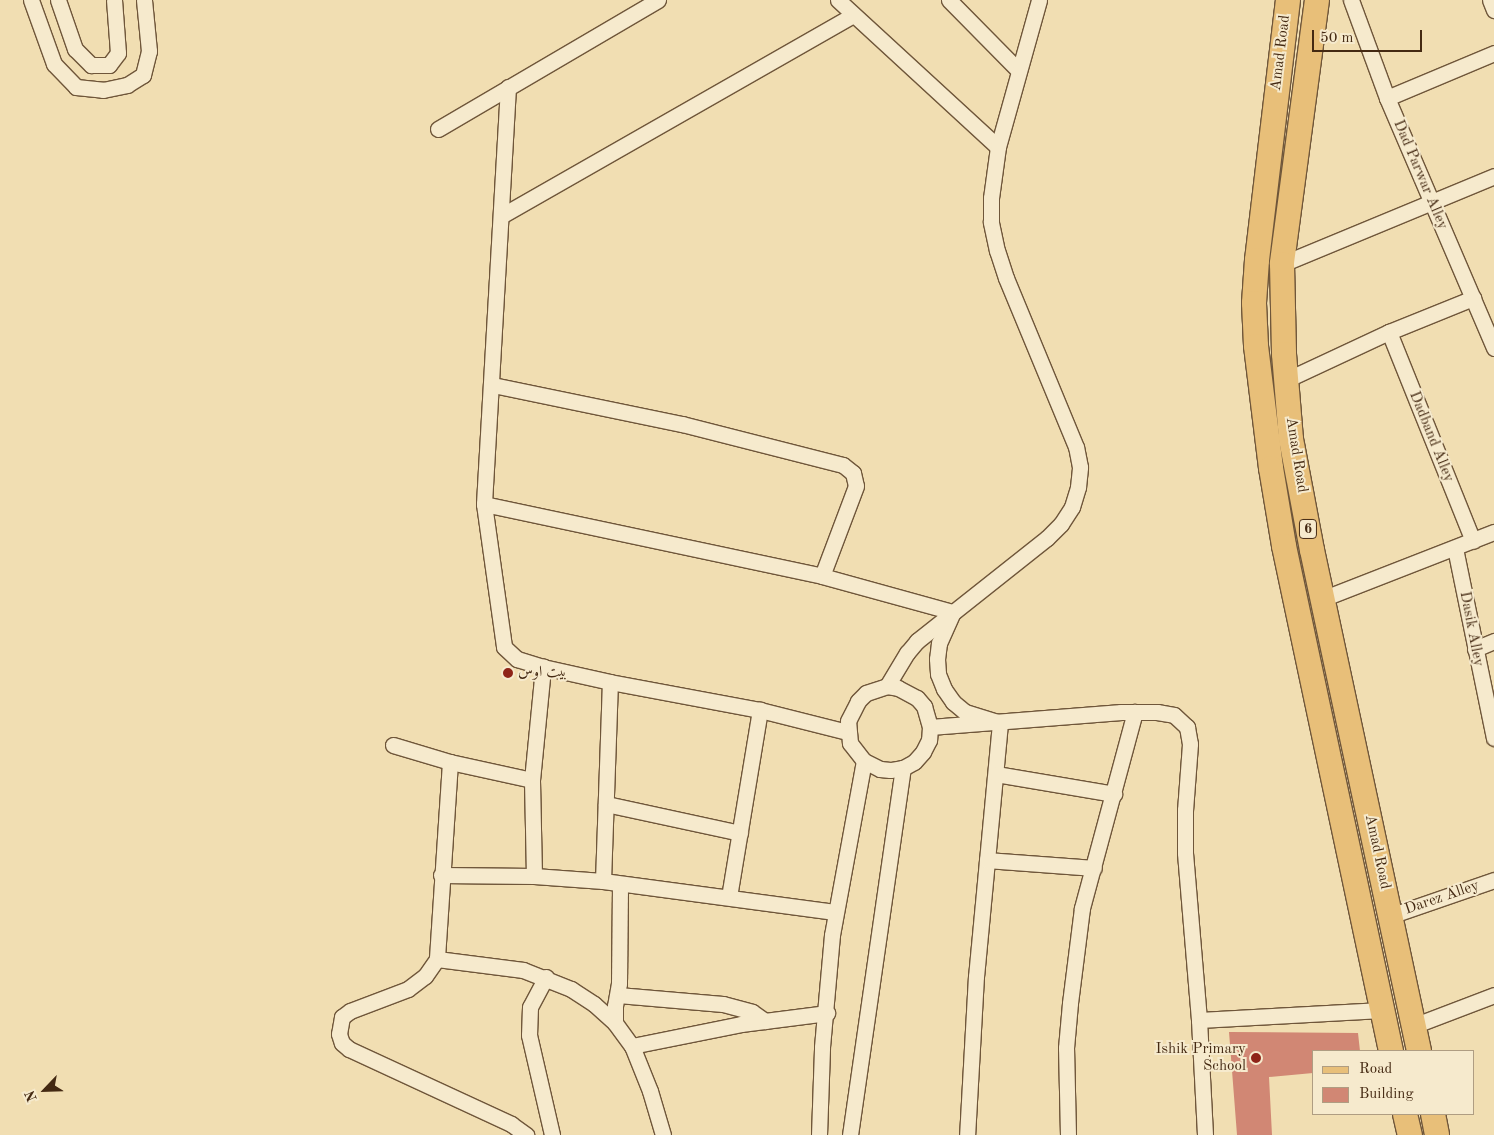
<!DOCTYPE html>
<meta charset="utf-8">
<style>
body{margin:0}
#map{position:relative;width:1494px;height:1135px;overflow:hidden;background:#f1deb2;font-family:"Old Standard TT",Amiri,serif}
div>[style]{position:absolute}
.building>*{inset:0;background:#d18774}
.roads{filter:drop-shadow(1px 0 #6f563a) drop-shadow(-1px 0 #6f563a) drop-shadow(0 1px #6f563a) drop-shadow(0 -1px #6f563a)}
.minor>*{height:15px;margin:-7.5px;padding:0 7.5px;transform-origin:7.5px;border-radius:7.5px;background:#f6eacd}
.primary>*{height:24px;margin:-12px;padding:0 12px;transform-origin:12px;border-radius:12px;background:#e8bf79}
.dots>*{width:14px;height:14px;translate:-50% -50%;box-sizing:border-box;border:2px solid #f6eacd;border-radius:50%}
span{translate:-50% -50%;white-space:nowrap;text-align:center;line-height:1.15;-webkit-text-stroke:4px #f6eacd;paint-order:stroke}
.shield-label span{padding:1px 4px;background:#f6eacd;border:1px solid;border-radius:4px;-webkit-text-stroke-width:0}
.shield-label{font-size:14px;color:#442912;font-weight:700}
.street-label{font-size:15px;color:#442912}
.poi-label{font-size:15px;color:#442912}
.left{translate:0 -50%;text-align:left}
.right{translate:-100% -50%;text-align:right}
.legend{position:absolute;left:1312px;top:1050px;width:162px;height:65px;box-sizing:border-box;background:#f6eacd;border:1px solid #af9d82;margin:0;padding:6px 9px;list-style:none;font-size:15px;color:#442912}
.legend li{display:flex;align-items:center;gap:10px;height:25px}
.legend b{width:25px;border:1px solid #af9d82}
.north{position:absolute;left:20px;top:1065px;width:50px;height:50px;-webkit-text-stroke:4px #f6eacd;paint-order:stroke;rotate:246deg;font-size:14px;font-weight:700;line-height:20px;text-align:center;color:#442912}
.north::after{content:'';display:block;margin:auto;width:18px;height:22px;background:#442912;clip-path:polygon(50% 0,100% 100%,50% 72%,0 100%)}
.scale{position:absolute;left:1312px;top:30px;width:110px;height:22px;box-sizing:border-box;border:2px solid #442912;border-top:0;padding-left:6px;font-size:15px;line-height:18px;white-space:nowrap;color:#442912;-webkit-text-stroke:4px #f6eacd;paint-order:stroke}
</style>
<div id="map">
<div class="building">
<div style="clip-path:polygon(1229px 1032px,1358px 1033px,1360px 1051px,1313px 1051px,1313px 1073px,1269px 1077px,1272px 1135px,1237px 1135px)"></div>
</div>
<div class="roads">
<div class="minor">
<div style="left:31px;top:0;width:68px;rotate:70.2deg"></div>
<div style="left:54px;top:64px;width:32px;rotate:46deg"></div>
<div style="left:76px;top:87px;width:27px;rotate:6deg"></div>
<div style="left:103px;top:90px;width:25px;rotate:-12deg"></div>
<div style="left:127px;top:85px;width:19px;rotate:-32deg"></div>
<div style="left:143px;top:75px;width:25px;rotate:-76deg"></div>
<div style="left:149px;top:51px;width:51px;rotate:-95.6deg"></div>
<div style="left:58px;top:0;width:52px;rotate:70.9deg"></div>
<div style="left:75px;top:49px;width:23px;rotate:45deg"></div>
<div style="left:91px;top:65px;width:18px"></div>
<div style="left:109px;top:65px;width:15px;rotate:-53deg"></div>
<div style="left:118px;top:53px;width:53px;rotate:-94.3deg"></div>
<div style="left:838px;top:0;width:217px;rotate:42.6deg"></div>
<div style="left:949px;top:0;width:98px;rotate:45.4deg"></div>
<div style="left:1351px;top:0;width:104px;rotate:69.8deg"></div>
<div style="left:1387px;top:98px;width:272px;rotate:66.8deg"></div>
<div style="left:1490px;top:0;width:11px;rotate:68deg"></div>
<div style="left:508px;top:87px;width:418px;rotate:93.3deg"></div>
<div style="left:484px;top:504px;width:144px;rotate:82deg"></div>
<div style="left:504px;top:647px;width:18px;rotate:43deg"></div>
<div style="left:517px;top:659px;width:27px;rotate:17deg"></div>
<div style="left:543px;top:667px;width:69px;rotate:12.6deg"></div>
<div style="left:610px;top:682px;width:153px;rotate:10.6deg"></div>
<div style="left:760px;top:710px;width:90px;rotate:14.2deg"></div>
<div style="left:1387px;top:98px;width:116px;rotate:-22.8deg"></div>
<div style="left:438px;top:129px;width:255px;rotate:-30.4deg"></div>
<div style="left:501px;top:216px;width:405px;rotate:-29.7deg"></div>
<div style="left:1282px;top:264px;width:230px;rotate:-22.5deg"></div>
<div style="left:1389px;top:332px;width:225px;rotate:68.1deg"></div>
<div style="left:1286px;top:380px;width:114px;rotate:-25deg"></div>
<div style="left:1389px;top:332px;width:91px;rotate:-22deg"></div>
<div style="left:493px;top:385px;width:193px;rotate:11.7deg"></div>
<div style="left:682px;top:424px;width:166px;rotate:14.3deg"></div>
<div style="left:843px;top:465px;width:13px;rotate:39deg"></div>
<div style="left:853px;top:473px;width:13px;rotate:77deg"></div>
<div style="left:856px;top:486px;width:96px;rotate:110.7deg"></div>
<div style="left:484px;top:504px;width:346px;rotate:12deg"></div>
<div style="left:822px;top:576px;width:136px;rotate:15.4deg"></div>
<div style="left:953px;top:612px;width:34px;rotate:114deg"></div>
<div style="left:939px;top:643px;width:16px;rotate:97deg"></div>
<div style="left:937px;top:659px;width:15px;rotate:86deg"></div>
<div style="left:938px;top:674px;width:16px;rotate:68deg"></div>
<div style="left:944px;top:689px;width:16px;rotate:55deg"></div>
<div style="left:953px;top:702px;width:16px;rotate:40deg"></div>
<div style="left:965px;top:712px;width:37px;rotate:17deg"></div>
<div style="left:1000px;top:723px;width:254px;rotate:95.4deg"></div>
<div style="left:976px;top:976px;width:159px;rotate:93.2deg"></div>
<div style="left:1455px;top:548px;width:194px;rotate:78.4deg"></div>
<div style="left:1322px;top:599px;width:185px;rotate:-21.3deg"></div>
<div style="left:1475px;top:649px;width:21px;rotate:-23deg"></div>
<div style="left:887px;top:686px;width:11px;rotate:10deg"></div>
<div style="left:898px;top:688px;width:21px;rotate:28deg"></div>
<div style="left:917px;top:698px;width:11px;rotate:49deg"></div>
<div style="left:924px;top:706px;width:22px;rotate:74deg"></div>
<div style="left:930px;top:727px;width:13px;rotate:94deg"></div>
<div style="left:929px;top:740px;width:13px;rotate:117deg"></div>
<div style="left:923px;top:752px;width:13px;rotate:132deg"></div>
<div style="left:914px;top:762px;width:13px;rotate:151deg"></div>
<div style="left:903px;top:768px;width:13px;rotate:171deg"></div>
<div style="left:890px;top:770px;width:10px;rotate:-174deg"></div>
<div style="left:880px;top:769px;width:18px;rotate:-153deg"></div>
<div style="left:864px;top:761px;width:23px;rotate:-128deg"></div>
<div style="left:850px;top:743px;width:22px;rotate:-95deg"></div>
<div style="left:848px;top:721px;width:22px;rotate:-63deg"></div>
<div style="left:858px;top:701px;width:11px;rotate:-45deg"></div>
<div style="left:866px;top:693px;width:22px;rotate:-18deg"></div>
<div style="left:887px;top:686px;width:39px;rotate:-59deg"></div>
<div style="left:907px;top:653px;width:16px;rotate:-50deg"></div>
<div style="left:917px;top:641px;width:166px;rotate:-38.4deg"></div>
<div style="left:1047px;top:538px;width:20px;rotate:-45deg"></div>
<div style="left:1061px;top:524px;width:20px;rotate:-57deg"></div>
<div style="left:1072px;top:507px;width:21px;rotate:-73deg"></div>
<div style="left:1078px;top:487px;width:20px;rotate:-84deg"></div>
<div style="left:1080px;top:467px;width:20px;rotate:-101deg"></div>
<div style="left:1076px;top:447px;width:183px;rotate:-112.5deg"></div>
<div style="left:1006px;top:278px;width:28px;rotate:-108deg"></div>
<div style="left:997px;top:251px;width:30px;rotate:-102deg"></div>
<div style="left:991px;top:222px;width:24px;rotate:-90deg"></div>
<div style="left:991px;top:198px;width:51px;rotate:-82.2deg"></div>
<div style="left:998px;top:147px;width:153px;rotate:-74.4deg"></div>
<div style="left:930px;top:727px;width:192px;rotate:-4.5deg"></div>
<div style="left:1121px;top:712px;width:36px"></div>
<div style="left:1157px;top:712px;width:17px;rotate:10deg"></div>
<div style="left:1174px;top:715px;width:18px;rotate:43deg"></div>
<div style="left:1187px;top:727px;width:17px;rotate:80deg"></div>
<div style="left:1190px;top:744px;width:66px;rotate:94.3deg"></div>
<div style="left:1185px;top:810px;width:43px;rotate:90deg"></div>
<div style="left:1185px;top:853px;width:168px;rotate:85.2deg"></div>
<div style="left:1199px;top:1020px;width:115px;rotate:87deg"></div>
<div style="left:393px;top:745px;width:59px;rotate:16.6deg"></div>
<div style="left:450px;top:762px;width:84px;rotate:12.4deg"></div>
<div style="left:450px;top:762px;width:197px;rotate:93.8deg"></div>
<div style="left:437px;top:959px;width:21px;rotate:125deg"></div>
<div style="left:425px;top:976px;width:21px;rotate:143deg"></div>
<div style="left:408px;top:989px;width:62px;rotate:159.2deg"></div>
<div style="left:350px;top:1011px;width:10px;rotate:143deg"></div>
<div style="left:342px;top:1017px;width:17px;rotate:100deg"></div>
<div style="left:339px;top:1034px;width:9px;rotate:72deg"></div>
<div style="left:342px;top:1043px;width:9px;rotate:41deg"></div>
<div style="left:349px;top:1049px;width:179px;rotate:24.8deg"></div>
<div style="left:511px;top:1124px;width:19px;rotate:36deg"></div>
<div style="left:996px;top:774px;width:120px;rotate:9.6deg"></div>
<div style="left:606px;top:804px;width:137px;rotate:12.2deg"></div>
<div style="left:987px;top:860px;width:107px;rotate:4.3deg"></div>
<div style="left:441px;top:875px;width:93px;rotate:0.6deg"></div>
<div style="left:534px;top:876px;width:69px;rotate:4.1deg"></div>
<div style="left:603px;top:881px;width:234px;rotate:7.6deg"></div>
<div style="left:534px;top:876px;width:96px;rotate:-91.2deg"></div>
<div style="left:532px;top:780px;width:114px;rotate:-84.4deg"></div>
<div style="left:603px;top:881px;width:199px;rotate:-88deg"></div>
<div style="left:729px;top:897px;width:190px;rotate:-80.6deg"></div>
<div style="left:1390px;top:916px;width:110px;rotate:-19.1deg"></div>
<div style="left:437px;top:959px;width:87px;rotate:7.3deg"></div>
<div style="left:523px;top:970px;width:52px;rotate:21.6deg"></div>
<div style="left:571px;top:989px;width:27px;rotate:33deg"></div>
<div style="left:594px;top:1004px;width:28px;rotate:42deg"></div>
<div style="left:615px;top:1023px;width:29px;rotate:54deg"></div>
<div style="left:632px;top:1046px;width:48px;rotate:68.2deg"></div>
<div style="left:650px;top:1091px;width:46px;rotate:73.5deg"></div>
<div style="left:546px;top:977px;width:34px;rotate:118deg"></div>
<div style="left:530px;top:1007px;width:28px;rotate:92deg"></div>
<div style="left:529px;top:1035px;width:103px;rotate:77deg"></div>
<div style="left:618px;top:995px;width:105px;rotate:4.9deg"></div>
<div style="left:723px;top:1004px;width:30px;rotate:15deg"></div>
<div style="left:752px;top:1012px;width:16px;rotate:35deg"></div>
<div style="left:1199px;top:1020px;width:183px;rotate:-3.1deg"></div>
<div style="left:615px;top:1023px;width:17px;rotate:-90deg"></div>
<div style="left:615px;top:1006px;width:23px;rotate:-80deg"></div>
<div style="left:619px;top:983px;width:98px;rotate:-89.4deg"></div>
<div style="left:1413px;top:1026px;width:87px;rotate:-20.9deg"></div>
<div style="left:632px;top:1046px;width:111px;rotate:-11.4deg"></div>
<div style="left:741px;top:1024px;width:87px;rotate:-7.3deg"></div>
<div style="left:819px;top:1135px;width:88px;rotate:-88deg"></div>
<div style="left:822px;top:1047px;width:112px;rotate:-84.9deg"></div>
<div style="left:832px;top:935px;width:177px;rotate:-79.6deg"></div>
<div style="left:850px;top:1135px;width:371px;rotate:-81.8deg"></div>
<div style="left:1068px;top:1135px;width:87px;rotate:-91.3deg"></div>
<div style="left:1066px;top:1048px;width:45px;rotate:-84.9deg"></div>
<div style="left:1070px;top:1003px;width:96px;rotate:-82.8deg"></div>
<div style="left:1082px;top:908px;width:203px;rotate:-74.9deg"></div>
</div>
<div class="primary">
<div style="left:1288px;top:0;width:262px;rotate:96.8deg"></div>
<div style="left:1257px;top:260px;width:43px;rotate:94deg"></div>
<div style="left:1254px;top:303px;width:43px;rotate:87.3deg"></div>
<div style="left:1256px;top:346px;width:123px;rotate:83deg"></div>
<div style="left:1271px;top:468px;width:79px;rotate:80.5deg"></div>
<div style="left:1284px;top:546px;width:516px;rotate:78.04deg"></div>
<div style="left:1317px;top:0;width:266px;rotate:97.6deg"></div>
<div style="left:1282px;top:264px;width:90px;rotate:88.7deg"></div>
<div style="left:1284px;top:354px;width:85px;rotate:85.3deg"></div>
<div style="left:1291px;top:439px;width:113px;rotate:79.3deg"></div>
<div style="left:1312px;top:550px;width:512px;rotate:77.94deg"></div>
<div style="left:1405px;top:1114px;width:22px;rotate:77deg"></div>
<div style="left:1433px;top:1114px;width:21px;rotate:79deg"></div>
</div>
</div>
<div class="dots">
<div style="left:508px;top:673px;background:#8f2418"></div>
<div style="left:1256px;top:1058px;background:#8f2418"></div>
</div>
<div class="shield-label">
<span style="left:1308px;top:529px">6</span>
</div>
<div class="street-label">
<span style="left:1281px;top:53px;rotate:-83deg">Amad Road</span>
<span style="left:1420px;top:175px;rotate:67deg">Dad Parwar Alley</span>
<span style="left:1431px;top:437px;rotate:68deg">Dadband Alley</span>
<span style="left:1296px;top:455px;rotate:81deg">Amad Road</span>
<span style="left:1471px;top:629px;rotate:79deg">Dasik Alley</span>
<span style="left:1377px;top:852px;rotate:78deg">Amad Road</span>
<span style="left:1442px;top:898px;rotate:-19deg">Darez Alley</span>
</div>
<div class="poi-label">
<span class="left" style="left:518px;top:673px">بيت اوس</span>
<span class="right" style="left:1246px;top:1058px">Ishik Primary<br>School</span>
</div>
<ul class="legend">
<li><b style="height:6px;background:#e8bf79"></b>Road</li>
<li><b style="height:14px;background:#d18774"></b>Building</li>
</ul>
<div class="north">N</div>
<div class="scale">50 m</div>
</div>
